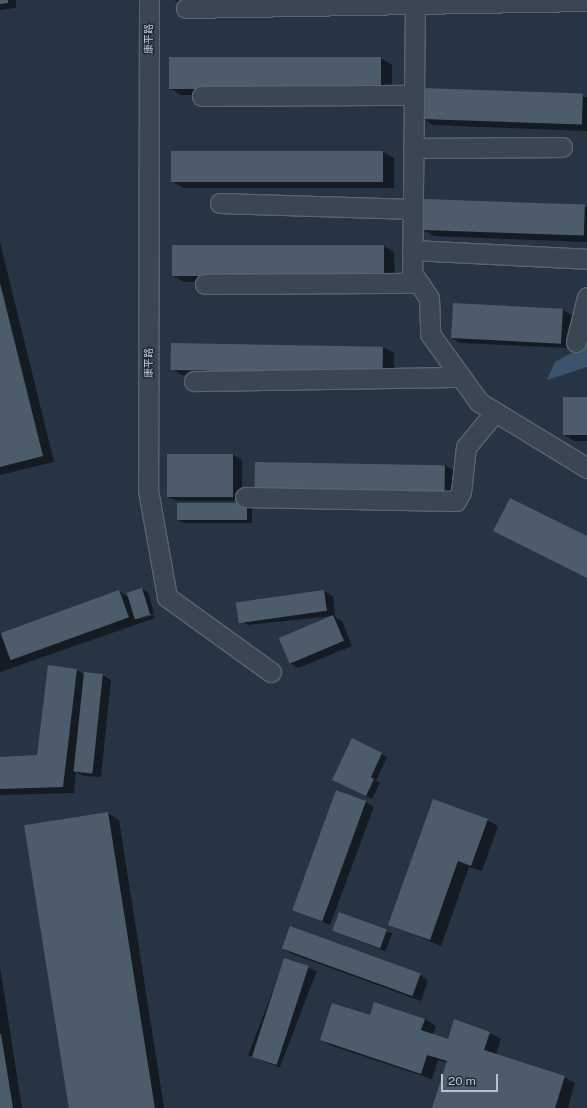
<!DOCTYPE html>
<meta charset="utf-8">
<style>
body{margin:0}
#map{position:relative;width:587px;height:1108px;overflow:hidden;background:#263443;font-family:"Public Sans","Noto Sans SC",sans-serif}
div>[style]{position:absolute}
.water>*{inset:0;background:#3b536b}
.shadow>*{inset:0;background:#0007;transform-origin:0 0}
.building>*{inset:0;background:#4c5c6b;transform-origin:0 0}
.roads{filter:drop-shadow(1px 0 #59646f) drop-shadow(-1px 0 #59646f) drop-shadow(0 1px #59646f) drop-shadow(0 -1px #59646f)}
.street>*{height:19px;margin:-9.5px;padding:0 9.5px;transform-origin:9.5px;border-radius:9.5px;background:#3a4652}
span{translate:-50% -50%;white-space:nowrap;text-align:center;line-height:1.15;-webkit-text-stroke:3px #1f2b38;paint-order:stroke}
.street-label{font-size:10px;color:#b8c1cc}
.scale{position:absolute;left:441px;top:1074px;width:57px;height:18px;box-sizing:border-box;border:2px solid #b8c1cc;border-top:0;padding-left:5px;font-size:12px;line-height:14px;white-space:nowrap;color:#b8c1cc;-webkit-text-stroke:3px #1f2b38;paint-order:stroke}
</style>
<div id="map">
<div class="water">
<div style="clip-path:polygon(587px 344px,587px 367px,547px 380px,555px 362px)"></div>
</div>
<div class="shadow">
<div style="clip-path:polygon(0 0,16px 0,16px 8px,0 10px)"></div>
<div style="clip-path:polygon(174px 0,389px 0,179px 3px)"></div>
<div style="clip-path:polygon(381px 58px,392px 65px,392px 94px,181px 95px,170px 88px)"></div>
<div style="clip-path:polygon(583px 96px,587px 98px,587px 131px,433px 125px,422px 118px)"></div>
<div style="clip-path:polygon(383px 152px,394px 158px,394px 188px,184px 188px,173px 182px)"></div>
<div style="clip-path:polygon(585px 207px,587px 208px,587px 242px,434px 236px,423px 230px)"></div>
<div style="clip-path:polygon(0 242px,54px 462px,0 475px)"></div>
<div style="clip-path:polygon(383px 246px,394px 252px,395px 282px,184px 282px,173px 276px)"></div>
<div style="clip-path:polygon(454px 304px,563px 310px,572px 315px,570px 348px,461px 343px,452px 338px)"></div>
<div style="clip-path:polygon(172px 344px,383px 347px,394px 353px,394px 378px,183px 375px,172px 369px)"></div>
<div style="clip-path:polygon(587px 398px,587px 441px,574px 441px,563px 434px)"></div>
<div style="clip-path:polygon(168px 455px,233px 455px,242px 460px,242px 501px,177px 501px,168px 497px)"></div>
<div style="clip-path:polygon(445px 465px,456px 472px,455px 501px,255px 492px)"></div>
<div style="clip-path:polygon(247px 504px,252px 508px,252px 523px,184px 523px,178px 520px)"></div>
<div style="clip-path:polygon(142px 589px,148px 592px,154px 613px,138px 619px,154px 615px,155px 618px,0 672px,0 633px,119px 591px,128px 597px)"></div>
<div style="clip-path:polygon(324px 591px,333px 596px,335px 617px,342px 621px,352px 646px,298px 668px,289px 663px,332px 616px,248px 625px,239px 620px)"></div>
<div style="clip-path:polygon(77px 670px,85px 675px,103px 675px,111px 680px,101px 777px,83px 776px,76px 772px,74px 793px,0 795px,0 758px,38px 756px)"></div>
<div style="clip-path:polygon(353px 740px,387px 757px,376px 781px,380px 783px,372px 799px,339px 783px)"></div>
<div style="clip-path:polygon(366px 802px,374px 807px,330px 925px,292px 909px)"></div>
<div style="clip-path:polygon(108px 813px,119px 820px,164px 1108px,70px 1108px)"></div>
<div style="clip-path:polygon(487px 820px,498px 826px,482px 871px,469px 867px,441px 946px,389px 924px)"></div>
<div style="left:339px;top:913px;width:57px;height:19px;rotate:21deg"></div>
<div style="clip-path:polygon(291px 928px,420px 975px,428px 980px,421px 1001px,292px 954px,283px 949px)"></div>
<div style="left:285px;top:959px;width:34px;height:103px;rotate:21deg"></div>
<div style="clip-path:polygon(0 967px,22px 1108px,0 1108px)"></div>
<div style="clip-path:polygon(370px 1016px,425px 1019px,436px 1026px,433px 1035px,448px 1040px,455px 1021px,490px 1033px,501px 1039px,496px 1055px,564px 1077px,575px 1083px,568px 1108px,433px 1108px,448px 1063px,438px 1060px,432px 1079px,332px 1046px,321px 1040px)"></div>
</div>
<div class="building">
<div style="clip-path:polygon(0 0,8px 0,8px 3px,0 4px)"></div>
<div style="left:381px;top:57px;width:32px;height:212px;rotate:90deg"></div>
<div style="left:422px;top:88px;width:161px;height:31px;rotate:2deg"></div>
<div style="left:171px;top:151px;width:212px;height:31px"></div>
<div style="left:424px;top:199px;width:161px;height:31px;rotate:2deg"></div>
<div style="left:172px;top:245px;width:212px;height:31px"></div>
<div style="clip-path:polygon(0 283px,43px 456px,0 467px)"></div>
<div style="left:453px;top:303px;width:110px;height:35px;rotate:3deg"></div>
<div style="left:171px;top:343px;width:212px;height:27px;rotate:1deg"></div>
<div style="left:563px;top:397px;width:24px;height:38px"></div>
<div style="left:167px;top:454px;width:66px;height:43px"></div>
<div style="left:255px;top:462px;width:190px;height:31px;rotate:1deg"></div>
<div style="clip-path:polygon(510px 498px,587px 536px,587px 578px,493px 531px)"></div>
<div style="left:247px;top:503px;width:17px;height:70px;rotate:90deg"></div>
<div style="left:142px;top:588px;width:28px;height:16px;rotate:73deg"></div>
<div style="left:119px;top:590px;width:29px;height:126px;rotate:70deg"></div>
<div style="left:324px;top:590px;width:21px;height:89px;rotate:82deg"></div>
<div style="left:333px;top:615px;width:28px;height:59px;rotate:67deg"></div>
<div style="clip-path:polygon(48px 665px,77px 669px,63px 787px,0 789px,0 757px,37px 755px)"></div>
<div style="left:84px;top:672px;width:19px;height:100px;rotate:6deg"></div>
<div style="clip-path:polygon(352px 738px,382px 753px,371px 777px,374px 779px,366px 796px,332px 780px)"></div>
<div style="left:336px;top:790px;width:32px;height:128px;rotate:20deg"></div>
<div style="clip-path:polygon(433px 799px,488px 819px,471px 866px,458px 861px,430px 940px,388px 925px)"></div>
<div style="left:108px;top:812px;width:300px;height:85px;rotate:81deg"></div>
<div style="left:339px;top:912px;width:51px;height:20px;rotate:20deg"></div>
<div style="left:290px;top:926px;width:139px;height:24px;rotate:20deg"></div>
<div style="left:284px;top:958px;width:26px;height:104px;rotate:18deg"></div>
<div style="clip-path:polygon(374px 1002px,425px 1019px,421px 1030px,448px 1039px,454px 1019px,490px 1032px,484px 1050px,565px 1076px,555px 1108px,432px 1108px,447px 1061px,427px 1055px,421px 1074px,320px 1040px,332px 1003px,370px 1015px)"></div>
<div style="clip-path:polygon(0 1034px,1px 1034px,13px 1108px,0 1108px)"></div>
</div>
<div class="roads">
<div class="street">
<div style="left:149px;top:0;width:490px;rotate:90.1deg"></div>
<div style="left:148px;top:490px;width:109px;rotate:79.9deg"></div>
<div style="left:167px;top:597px;width:128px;rotate:35.8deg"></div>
<div style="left:415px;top:0;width:273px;rotate:90.6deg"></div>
<div style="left:412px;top:273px;width:30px;rotate:56deg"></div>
<div style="left:429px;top:298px;width:36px;rotate:88deg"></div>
<div style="left:430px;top:334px;width:84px;rotate:54.2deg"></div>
<div style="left:479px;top:402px;width:127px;rotate:31.4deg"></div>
<div style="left:186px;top:8px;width:401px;rotate:-1deg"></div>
<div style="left:202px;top:96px;width:212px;rotate:-0.3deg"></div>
<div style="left:413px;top:148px;width:149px;rotate:-0.4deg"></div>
<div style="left:220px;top:203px;width:193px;rotate:1.8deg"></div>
<div style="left:412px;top:250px;width:175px;rotate:2.9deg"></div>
<div style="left:205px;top:284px;width:214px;rotate:-0.3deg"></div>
<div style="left:576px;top:342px;width:46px;rotate:-76.3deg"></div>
<div style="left:194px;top:381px;width:267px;rotate:-0.9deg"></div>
<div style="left:245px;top:497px;width:211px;rotate:1.1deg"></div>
<div style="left:456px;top:501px;width:10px;rotate:-61deg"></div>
<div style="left:461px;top:492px;width:45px;rotate:-83.7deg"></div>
<div style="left:466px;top:447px;width:45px;rotate:-50.4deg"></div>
</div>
</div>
<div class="street-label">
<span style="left:149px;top:39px;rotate:-90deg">康平路</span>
<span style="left:149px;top:363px;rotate:-90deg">康平路</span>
</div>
<div class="scale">20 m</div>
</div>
